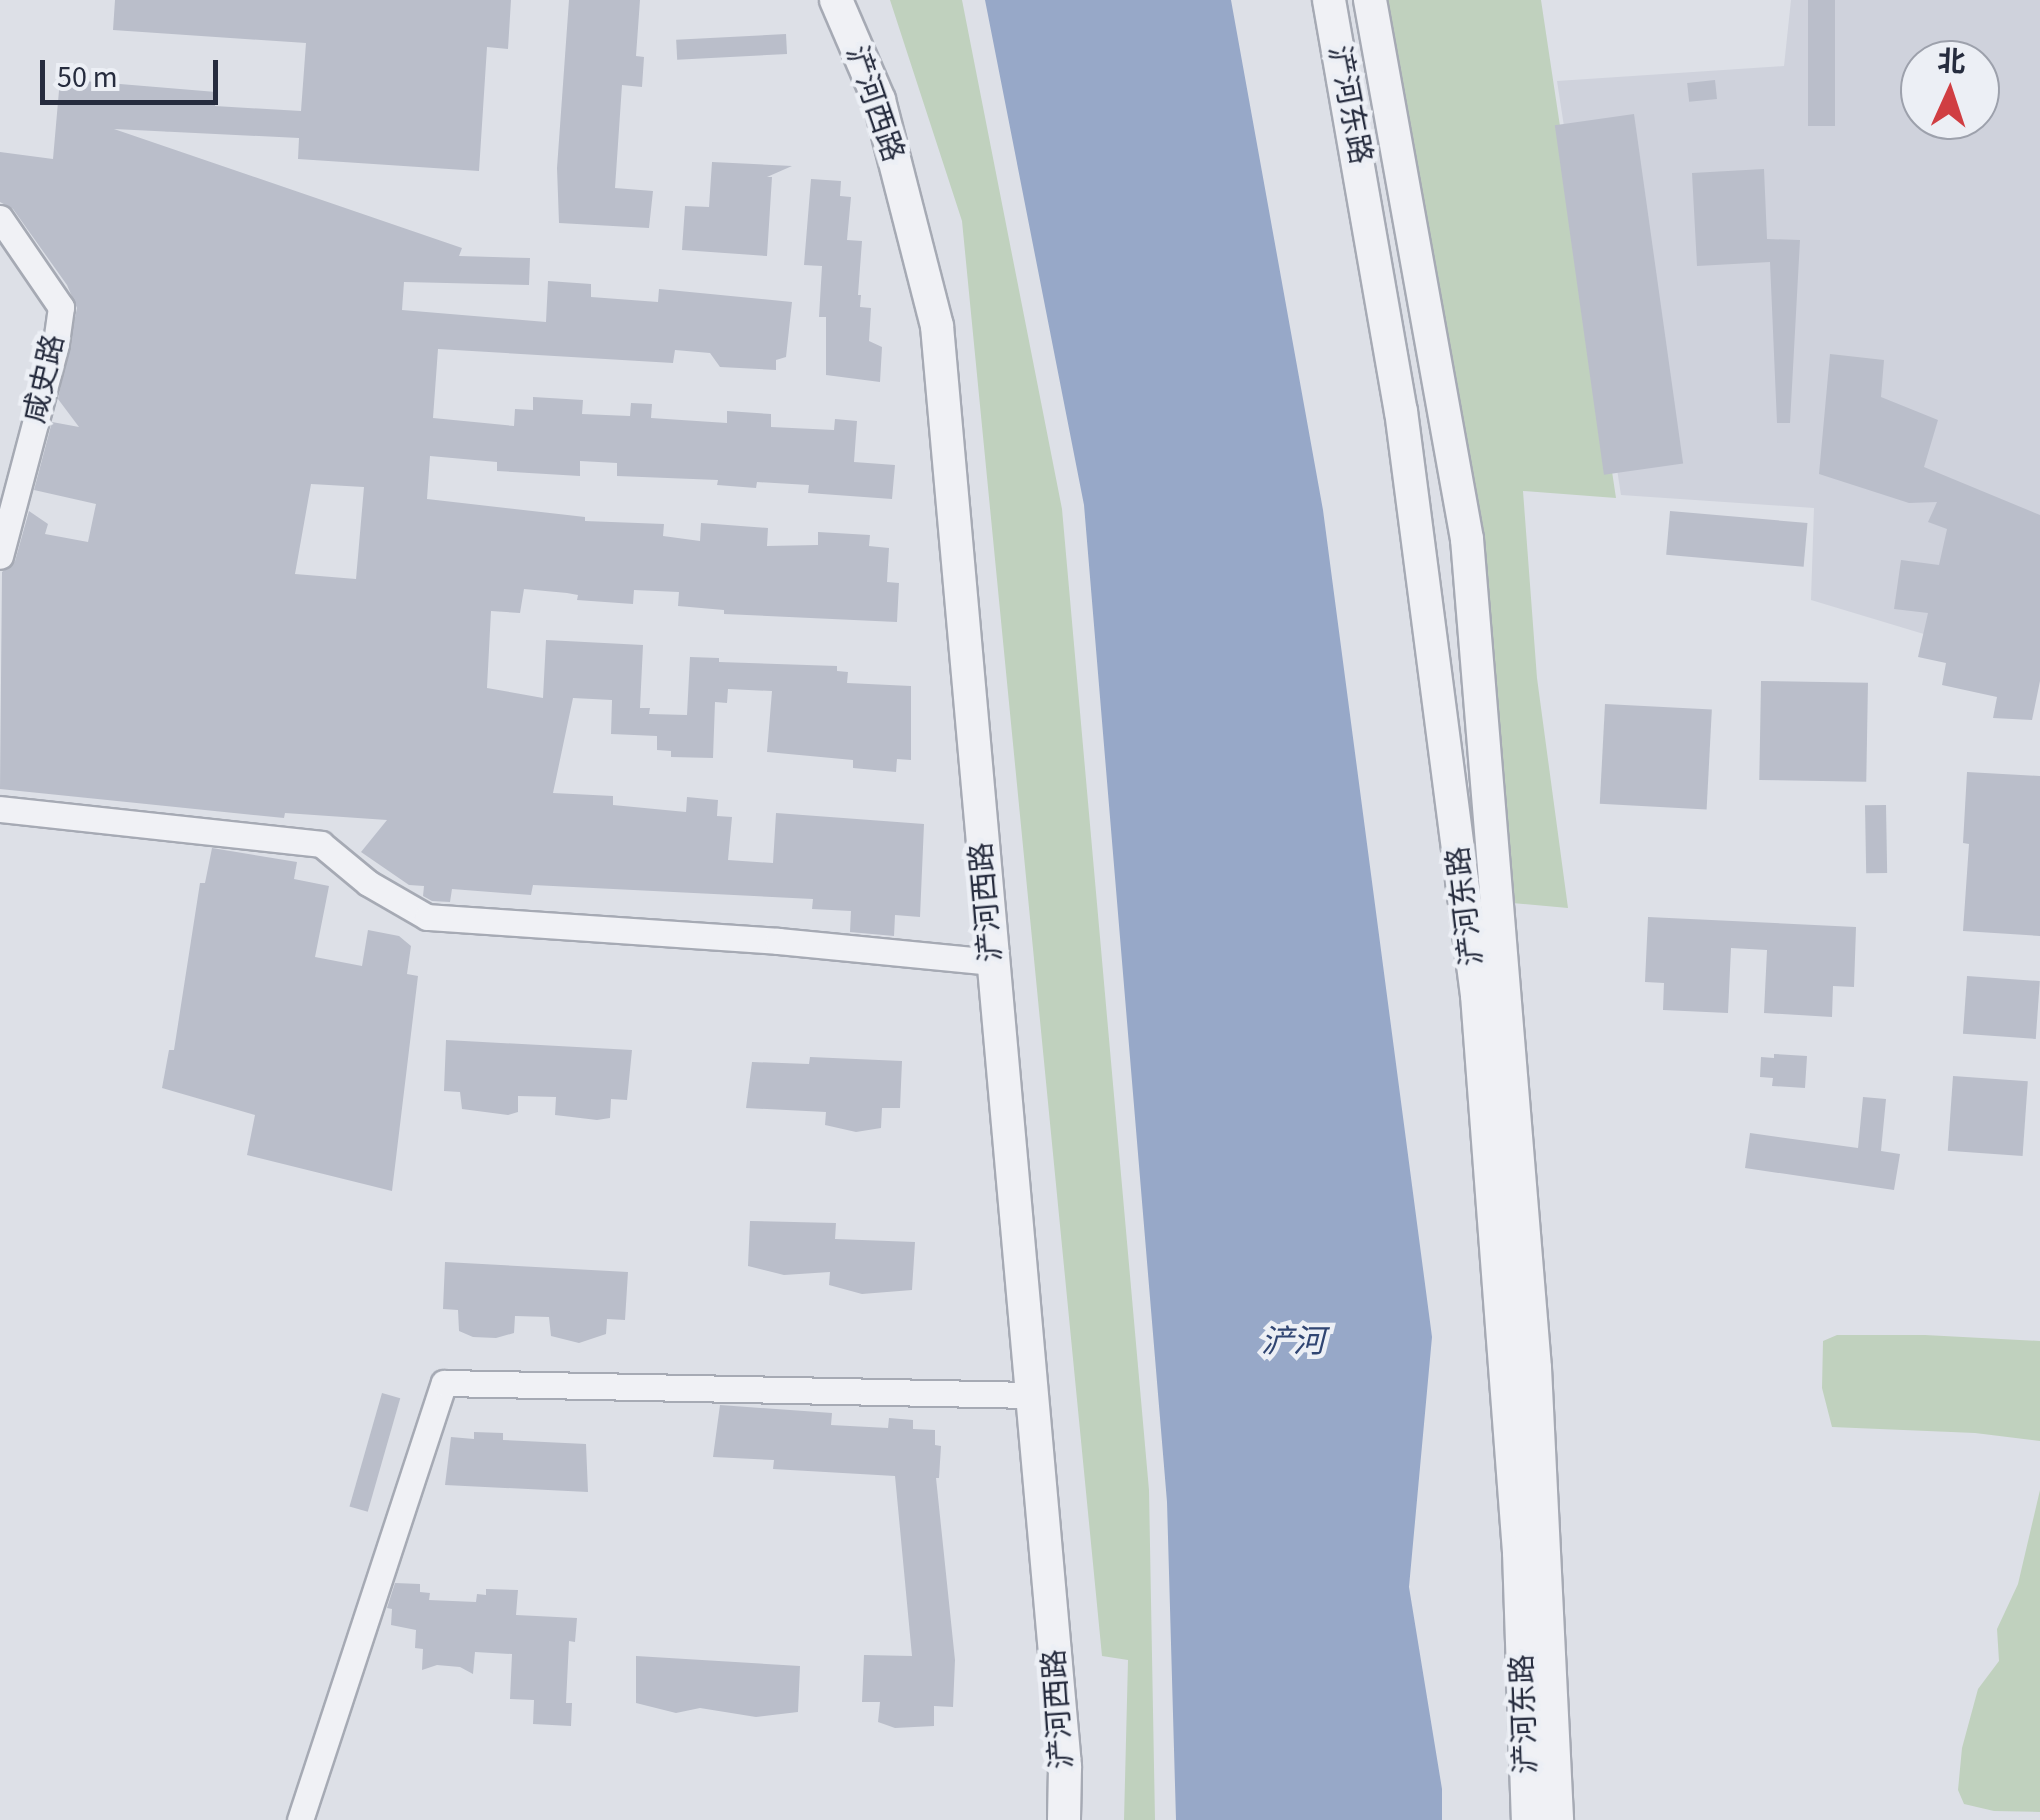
<!DOCTYPE html>
<meta charset="utf-8">
<style>
body{margin:0}
#map{position:relative;width:2040px;height:1820px;overflow:hidden;background:#dde0e7;font-family:"Source Sans 3","Noto Sans SC",sans-serif}
div>[style]{position:absolute}
.built>*{inset:0;background:#cfd2dc}
.green>*{inset:0;background:#c0d1be}
.water>*{inset:0;background:#97a8c8}
.building>*{inset:0;background:#babeca;transform-origin:0 0}
.roads{filter:drop-shadow(2px 0 #a6aab4) drop-shadow(-2px 0 #a6aab4) drop-shadow(0 2px #a6aab4) drop-shadow(0 -2px #a6aab4)}
.minor>*{height:25px;margin:-12.5px;padding:0 12.5px;transform-origin:12.5px;border-radius:12.5px;background:#f0f1f5}
.tertiary>*{height:32px;margin:-16px;padding:0 16px;transform-origin:16px;border-radius:16px;background:#f0f1f5}
span{translate:-50% -50%;white-space:nowrap;text-align:center;line-height:1.15;-webkit-text-stroke:9px #eceff5;paint-order:stroke}
.street-label{font-size:30px;color:#262c3e}
.water-label{font-size:32px;color:#304572;font-style:italic}
.north{position:absolute;left:1900px;top:40px;width:100px;height:100px;box-sizing:border-box;background:#eceff5;border:2px solid #9da1ac;border-radius:50%;rotate:3deg;font-size:28px;font-weight:700;line-height:40px;text-align:center;color:#262c3e}
.north::after{content:'';display:block;margin:auto;width:35px;height:45px;background:#d03e42;clip-path:polygon(50% 0,100% 100%,50% 72%,0 100%)}
.scale{position:absolute;left:40px;top:60px;width:178px;height:45px;box-sizing:border-box;border:5px solid #262c3e;border-top:0;padding-left:12px;font-size:30px;line-height:35px;white-space:nowrap;color:#262c3e;-webkit-text-stroke:8px #eceff5;paint-order:stroke}
</style>
<div id="map">
<div class="built">
<div style="clip-path:polygon(evenodd,1791px 0,2040px 0,2040px 669px,1811px 600px,1814px 508px,1621px 495px,1557px 81px,1784px 66px,1791px 0,1920px 60px,1980px 60px,1980px 120px,1920px 120px,1920px 60px)"></div>
</div>
<div class="green">
<div style="clip-path:polygon(890px 0,962px 0,1062px 509px,1149px 1490px,1155px 1820px,1124px 1820px,1128px 1660px,1102px 1656px,962px 221px)"></div>
<div style="clip-path:polygon(1386px 0,1541px 0,1616px 498px,1523px 491px,1537px 678px,1568px 908px,1512px 903px,1504px 771px,1478px 558px,1420px 185px)"></div>
<div style="clip-path:polygon(1925px 1335px,2040px 1341px,2040px 1441px,1975px 1433px,1832px 1427px,1822px 1388px,1823px 1341px,1837px 1335px)"></div>
<div style="clip-path:polygon(2040px 1490px,2040px 1812px,1994px 1811px,1964px 1804px,1958px 1790px,1962px 1748px,1978px 1689px,1999px 1661px,1997px 1629px,2018px 1584px)"></div>
</div>
<div class="water">
<div style="clip-path:polygon(985px 0,1231px 0,1323px 510px,1432px 1337px,1409px 1587px,1442px 1789px,1442px 1820px,1176px 1820px,1167px 1502px,1084px 505px)"></div>
</div>
<div class="building">
<div style="clip-path:polygon(evenodd,115px 0,511px 0,508px 49px,487px 47px,479px 171px,298px 159px,299px 138px,114px 129px,462px 248px,459px 256px,530px 258px,529px 285px,404px 282px,402px 310px,546px 322px,548px 281px,591px 284px,591px 297px,658px 302px,659px 289px,792px 302px,786px 357px,776px 360px,776px 370px,720px 367px,710px 353px,675px 350px,673px 363px,438px 349px,433px 418px,514px 426px,515px 409px,533px 410px,533px 397px,583px 400px,582px 414px,630px 416px,631px 403px,652px 404px,651px 418px,727px 423px,727px 411px,771px 414px,771px 427px,834px 430px,835px 419px,857px 421px,854px 462px,895px 465px,892px 499px,808px 493px,809px 485px,757px 482px,756px 488px,717px 485px,718px 480px,617px 476px,617px 463px,580px 461px,580px 476px,497px 471px,497px 462px,430px 456px,427px 499px,585px 517px,585px 521px,664px 524px,663px 536px,700px 541px,701px 523px,768px 528px,767px 546px,818px 545px,818px 532px,870px 535px,869px 546px,889px 548px,887px 582px,899px 583px,897px 622px,724px 614px,724px 610px,678px 606px,679px 592px,634px 590px,633px 604px,577px 600px,578px 595px,567px 593px,524px 589px,520px 613px,491px 611px,487px 688px,543px 698px,546px 640px,643px 645px,640px 708px,650px 708px,649px 714px,687px 715px,690px 657px,719px 658px,719px 662px,837px 666px,837px 671px,848px 672px,847px 683px,911px 686px,911px 760px,897px 759px,896px 772px,853px 768px,853px 760px,767px 752px,772px 691px,728px 689px,727px 703px,715px 702px,713px 758px,671px 757px,671px 751px,657px 750px,657px 736px,611px 734px,612px 700px,573px 698px,553px 793px,613px 796px,613px 805px,686px 812px,687px 797px,718px 800px,717px 816px,732px 817px,728px 860px,773px 863px,776px 813px,924px 824px,920px 917px,895px 915px,894px 936px,850px 932px,851px 911px,812px 909px,813px 899px,533px 885px,531px 895px,452px 889px,450px 902px,432px 901px,423px 896px,424px 886px,409px 885px,361px 852px,387px 820px,285px 813px,284px 818px,0 789px,2px 572px,15px 561px,29px 511px,48px 524px,45px 534px,88px 542px,96px 504px,34px 490px,52px 422px,79px 427px,58px 399px,77px 308px,67px 285px,13px 209px,0 202px,0 152px,53px 159px,60px 79px,216px 92px,215px 106px,301px 111px,306px 43px,113px 30px,115px 0,311px 484px,364px 487px,356px 579px,295px 574px,311px 484px)"></div>
<div style="clip-path:polygon(569px 0,640px 0,636px 56px,644px 57px,642px 87px,622px 85px,615px 188px,653px 191px,649px 228px,559px 223px,557px 168px)"></div>
<div style="left:1808px;top:0;width:27px;height:126px"></div>
<div style="left:786px;top:34px;width:20px;height:110px;rotate:87deg"></div>
<div style="left:1715px;top:80px;width:19px;height:28px;rotate:84deg"></div>
<div style="left:1634px;top:114px;width:353px;height:80px;rotate:82deg"></div>
<div style="clip-path:polygon(712px 162px,792px 166px,767px 177px,772px 177px,767px 256px,682px 250px,685px 206px,709px 207px)"></div>
<div style="clip-path:polygon(1764px 169px,1767px 239px,1800px 240px,1790px 423px,1777px 423px,1770px 262px,1697px 266px,1692px 173px)"></div>
<div style="clip-path:polygon(811px 179px,841px 181px,840px 196px,851px 197px,847px 240px,862px 241px,858px 295px,861px 295px,860px 307px,871px 308px,869px 341px,882px 347px,880px 382px,826px 375px,826px 317px,819px 317px,822px 266px,804px 265px)"></div>
<div style="clip-path:polygon(1830px 354px,1884px 360px,1881px 397px,1938px 420px,1924px 467px,2040px 515px,2040px 681px,2032px 720px,1993px 718px,1997px 697px,1942px 685px,1946px 663px,1918px 657px,1928px 613px,1894px 609px,1901px 560px,1939px 565px,1947px 529px,1928px 522px,1937px 502px,1909px 503px,1819px 474px)"></div>
<div style="left:1670px;top:511px;width:138px;height:44px;rotate:5deg"></div>
<div style="left:1761px;top:681px;width:107px;height:99px;rotate:1deg"></div>
<div style="left:1605px;top:704px;width:107px;height:100px;rotate:3deg"></div>
<div style="clip-path:polygon(1967px 772px,2040px 776px,2040px 936px,1963px 931px,1969px 844px,1963px 843px)"></div>
<div style="left:1886px;top:805px;width:68px;height:21px;rotate:89deg"></div>
<div style="clip-path:polygon(212px 848px,297px 862px,294px 879px,329px 886px,315px 957px,362px 966px,368px 930px,399px 936px,411px 946px,407px 974px,418px 976px,392px 1191px,247px 1155px,255px 1115px,162px 1088px,169px 1050px,174px 1050px,200px 883px,205px 883px)"></div>
<div style="clip-path:polygon(1648px 917px,1856px 927px,1854px 987px,1833px 986px,1832px 1017px,1764px 1013px,1767px 950px,1731px 948px,1728px 1013px,1663px 1010px,1664px 983px,1645px 982px)"></div>
<div style="left:1967px;top:976px;width:73px;height:58px;rotate:4deg"></div>
<div style="clip-path:polygon(446px 1040px,632px 1050px,627px 1100px,611px 1099px,610px 1118px,597px 1120px,555px 1115px,556px 1097px,518px 1096px,518px 1112px,508px 1115px,462px 1109px,460px 1092px,444px 1091px)"></div>
<div style="clip-path:polygon(1774px 1054px,1807px 1056px,1805px 1088px,1772px 1086px,1773px 1078px,1760px 1077px,1761px 1057px,1774px 1058px)"></div>
<div style="clip-path:polygon(810px 1057px,902px 1061px,900px 1108px,882px 1108px,881px 1128px,856px 1132px,825px 1125px,826px 1112px,746px 1108px,752px 1062px,809px 1064px)"></div>
<div style="left:1953px;top:1076px;width:75px;height:75px;rotate:4deg"></div>
<div style="clip-path:polygon(1863px 1097px,1886px 1099px,1881px 1151px,1900px 1154px,1894px 1190px,1745px 1168px,1750px 1133px,1858px 1148px)"></div>
<div style="clip-path:polygon(750px 1221px,836px 1223px,835px 1239px,915px 1242px,912px 1290px,862px 1294px,829px 1285px,830px 1272px,784px 1275px,748px 1266px)"></div>
<div style="clip-path:polygon(445px 1262px,628px 1272px,625px 1320px,607px 1319px,606px 1334px,579px 1343px,551px 1336px,549px 1317px,515px 1316px,514px 1333px,496px 1338px,473px 1337px,459px 1331px,458px 1310px,443px 1309px)"></div>
<div style="left:382px;top:1393px;width:19px;height:118px;rotate:16deg"></div>
<div style="clip-path:polygon(720px 1405px,832px 1413px,831px 1425px,888px 1428px,889px 1418px,913px 1420px,913px 1429px,935px 1430px,935px 1445px,941px 1446px,939px 1478px,936px 1478px,955px 1660px,953px 1707px,934px 1706px,934px 1726px,895px 1728px,878px 1722px,880px 1702px,862px 1702px,864px 1655px,912px 1656px,895px 1476px,773px 1469px,774px 1460px,713px 1457px)"></div>
<div style="clip-path:polygon(474px 1432px,503px 1433px,503px 1440px,586px 1444px,588px 1492px,445px 1485px,451px 1437px,474px 1439px)"></div>
<div style="clip-path:polygon(395px 1583px,420px 1584px,420px 1592px,430px 1593px,429px 1600px,476px 1602px,477px 1594px,486px 1595px,486px 1589px,518px 1590px,516px 1615px,577px 1618px,575px 1642px,569px 1641px,566px 1703px,572px 1703px,571px 1726px,533px 1724px,534px 1700px,510px 1699px,512px 1654px,475px 1652px,473px 1674px,460px 1667px,437px 1665px,422px 1670px,423px 1649px,415px 1648px,416px 1630px,391px 1625px,392px 1609px,387px 1608px)"></div>
<div style="clip-path:polygon(636px 1656px,800px 1666px,798px 1712px,756px 1717px,700px 1708px,676px 1713px,636px 1703px)"></div>
</div>
<div class="roads">
<div class="minor">
<div style="left:0;top:218px;width:108px;rotate:55.6deg"></div>
<div style="left:61px;top:307px;width:37px;rotate:98deg"></div>
<div style="left:56px;top:344px;width:219px;rotate:104.8deg"></div>
<div style="left:0;top:809px;width:323px;rotate:6.2deg"></div>
<div style="left:321px;top:844px;width:61px;rotate:39.7deg"></div>
<div style="left:368px;top:883px;width:68px;rotate:30deg"></div>
<div style="left:427px;top:917px;width:352px;rotate:3.9deg"></div>
<div style="left:778px;top:941px;width:216px;rotate:5.6deg"></div>
<div style="left:300px;top:1820px;width:460px;rotate:-71.8deg"></div>
<div style="left:444px;top:1383px;width:589px;rotate:1.17deg"></div>
</div>
<div class="tertiary">
<div style="left:836px;top:0;width:109px;rotate:66.7deg"></div>
<div style="left:879px;top:100px;width:233px;rotate:75.6deg"></div>
<div style="left:937px;top:326px;width:1447px;rotate:84.92deg"></div>
<div style="left:1065px;top:1767px;width:53px;rotate:91.1deg"></div>
<div style="left:1329px;top:0;width:417px;rotate:80.1deg"></div>
<div style="left:1401px;top:411px;width:589px;rotate:82.59deg"></div>
<div style="left:1477px;top:995px;width:559px;rotate:85.69deg"></div>
<div style="left:1519px;top:1552px;width:268px;rotate:88.1deg"></div>
<div style="left:1370px;top:0;width:548px;rotate:79.8deg"></div>
<div style="left:1467px;top:539px;width:832px;rotate:85.31deg"></div>
<div style="left:1535px;top:1368px;width:453px;rotate:87.2deg"></div>
</div>
</div>
<div class="street-label">
<span style="left:874px;top:104px;rotate:71deg">浐河西路</span>
<span style="left:1349px;top:105px;rotate:79deg">浐河东路</span>
<span style="left:45px;top:379px;rotate:-77deg">咸史路</span>
<span style="left:987px;top:902px;rotate:-95deg">浐河西路</span>
<span style="left:1466px;top:906px;rotate:-97deg">浐河东路</span>
<span style="left:1059px;top:1709px;rotate:-94deg">浐河西路</span>
<span style="left:1525px;top:1714px;rotate:-92deg">浐河东路</span>
</div>
<div class="water-label">
<span style="left:1293px;top:1342px">浐河</span>
</div>
<div class="north">北</div>
<div class="scale">50 m</div>
</div>
